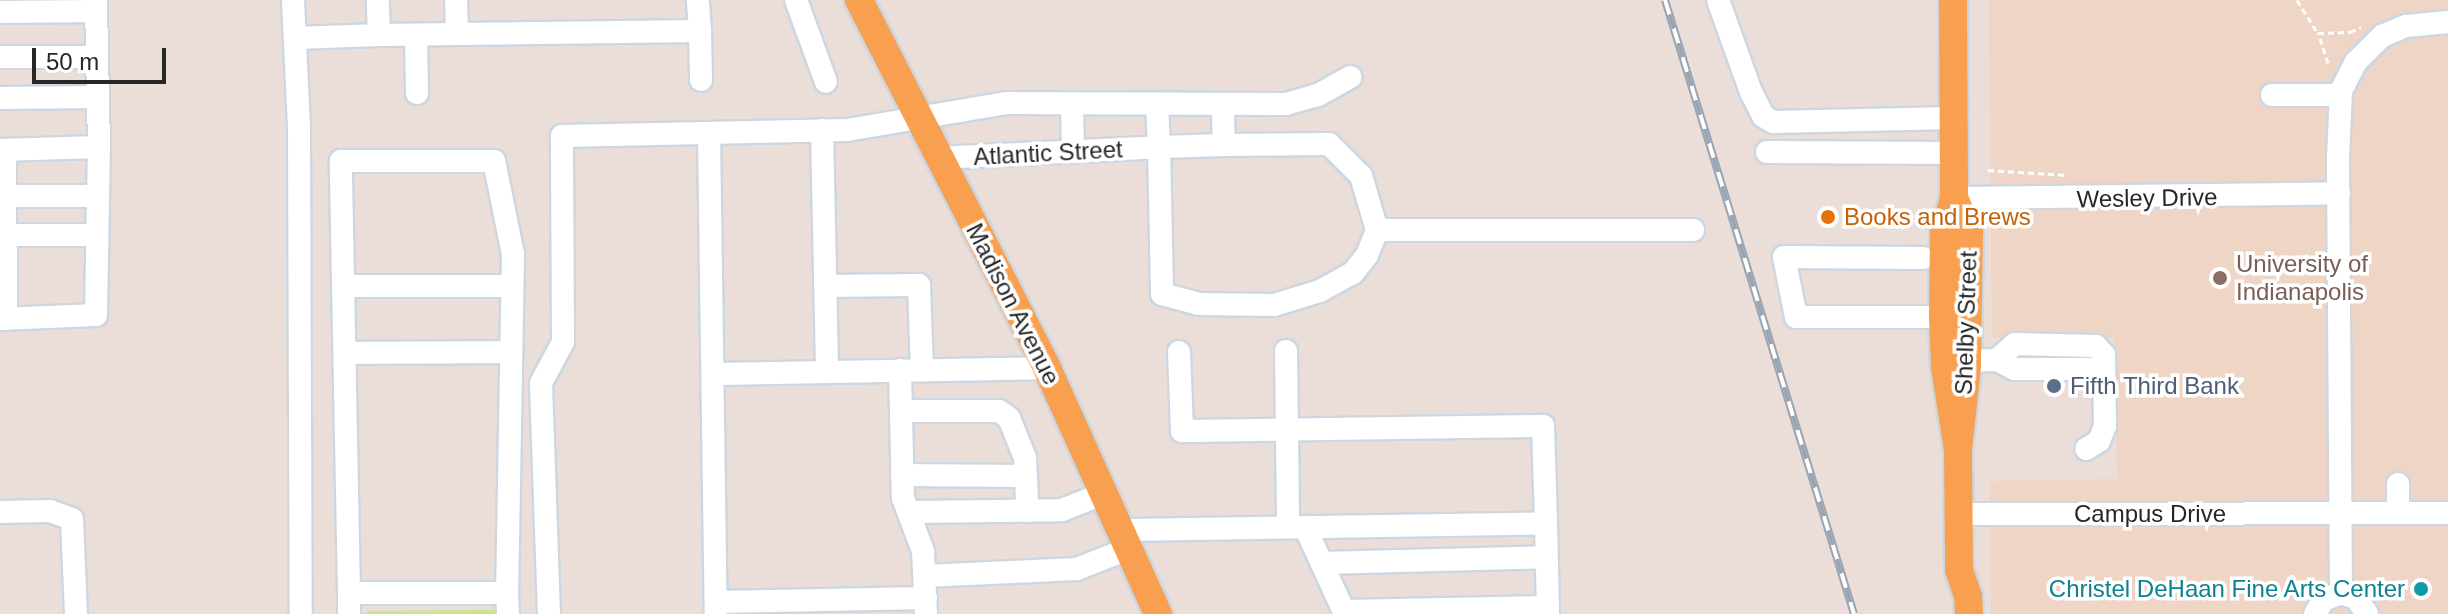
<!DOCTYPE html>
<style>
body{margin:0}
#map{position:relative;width:2448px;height:614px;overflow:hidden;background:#ebddd7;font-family:Helvetica,sans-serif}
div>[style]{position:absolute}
.education>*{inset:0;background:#eed5c5}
.green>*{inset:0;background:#c6e68f}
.path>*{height:3px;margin-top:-1.5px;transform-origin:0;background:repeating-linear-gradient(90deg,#fff 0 6px,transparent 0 10px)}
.roads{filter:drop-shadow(2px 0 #ccd7e2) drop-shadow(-2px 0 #ccd7e2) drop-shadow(0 2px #ccd7e2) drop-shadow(0 -2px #ccd7e2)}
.minor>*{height:22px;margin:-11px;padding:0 11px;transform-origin:11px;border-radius:11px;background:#fff}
.major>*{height:28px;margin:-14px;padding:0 14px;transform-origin:14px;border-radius:14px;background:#f8a04f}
.rail>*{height:8px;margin-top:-4px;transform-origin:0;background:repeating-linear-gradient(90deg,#fff 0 15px,#9aa5b3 0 30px);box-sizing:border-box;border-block:2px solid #9aa5b3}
.dots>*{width:22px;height:22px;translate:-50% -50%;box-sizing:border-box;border:4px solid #fff;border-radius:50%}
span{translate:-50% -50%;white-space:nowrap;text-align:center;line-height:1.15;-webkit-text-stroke:7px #fff;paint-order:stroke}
.street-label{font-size:24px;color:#272727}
.food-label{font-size:24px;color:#c56008}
.left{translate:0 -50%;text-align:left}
.education-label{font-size:24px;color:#785e54}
.service-label{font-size:24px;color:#4e5e75}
.culture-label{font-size:24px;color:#0d838f}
.right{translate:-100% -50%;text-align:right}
.scale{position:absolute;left:32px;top:48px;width:134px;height:36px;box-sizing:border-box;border:4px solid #272727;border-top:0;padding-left:10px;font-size:24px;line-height:28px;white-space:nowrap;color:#272727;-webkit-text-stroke:6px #fff;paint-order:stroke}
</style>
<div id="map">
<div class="education">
<div style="clip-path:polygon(1989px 0,2448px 0,2448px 614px,1991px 614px,1990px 481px,2117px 479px,2115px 337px,1992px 338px)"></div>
</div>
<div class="green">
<div style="clip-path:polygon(494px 610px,513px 614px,361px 614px,372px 611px)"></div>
</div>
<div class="path">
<div style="left:2297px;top:0;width:39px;rotate:58deg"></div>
<div style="left:2328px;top:63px;width:32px;rotate:-108deg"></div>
<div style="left:2318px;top:33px;width:32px;rotate:-2deg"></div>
<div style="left:2350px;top:32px;width:12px;rotate:-24deg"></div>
<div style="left:1988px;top:170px;width:80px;rotate:3.6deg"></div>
</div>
<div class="roads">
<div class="minor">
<div style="left:293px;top:0;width:129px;rotate:87.3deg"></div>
<div style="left:299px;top:129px;width:485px;rotate:89.8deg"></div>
<div style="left:456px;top:0;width:34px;rotate:88deg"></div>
<div style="left:796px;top:0;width:87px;rotate:69.9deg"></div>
<div style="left:1718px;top:0;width:98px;rotate:70.3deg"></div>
<div style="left:1751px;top:92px;width:27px;rotate:63deg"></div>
<div style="left:1763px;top:116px;width:12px;rotate:31deg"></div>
<div style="left:1773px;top:122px;width:180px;rotate:-1.3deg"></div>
<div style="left:0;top:12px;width:96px;rotate:-0.6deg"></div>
<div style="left:700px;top:31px;width:49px;rotate:88.8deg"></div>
<div style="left:379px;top:35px;width:321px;rotate:-0.7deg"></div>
<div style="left:700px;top:31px;width:31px;rotate:-94deg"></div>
<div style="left:416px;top:35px;width:58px;rotate:89deg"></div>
<div style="left:295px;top:38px;width:84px;rotate:-2deg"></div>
<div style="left:379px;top:35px;width:35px;rotate:-92deg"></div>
<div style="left:0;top:57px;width:97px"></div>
<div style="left:2272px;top:95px;width:68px"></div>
<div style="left:0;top:98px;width:98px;rotate:-0.6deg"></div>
<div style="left:1072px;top:104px;width:48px;rotate:88.8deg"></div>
<div style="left:1223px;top:106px;width:39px;rotate:89deg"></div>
<div style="left:1224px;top:145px;width:105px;rotate:-0.5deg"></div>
<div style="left:1329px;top:144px;width:45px;rotate:45deg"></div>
<div style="left:1361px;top:176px;width:56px;rotate:73.5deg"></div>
<div style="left:822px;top:130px;width:242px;rotate:88.8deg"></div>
<div style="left:709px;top:133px;width:481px;rotate:89.2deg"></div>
<div style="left:1224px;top:145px;width:65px;rotate:178.2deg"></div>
<div style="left:1159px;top:147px;width:147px;rotate:88.8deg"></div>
<div style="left:1162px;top:294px;width:38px;rotate:15deg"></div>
<div style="left:1199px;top:304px;width:75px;rotate:0.8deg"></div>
<div style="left:1274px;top:305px;width:48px;rotate:-16.9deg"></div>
<div style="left:1320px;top:291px;width:38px;rotate:-29deg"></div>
<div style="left:1353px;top:273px;width:23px;rotate:-52deg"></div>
<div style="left:1367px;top:255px;width:27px;rotate:-68deg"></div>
<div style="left:1377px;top:230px;width:316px"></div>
<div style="left:0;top:150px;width:99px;rotate:-1.7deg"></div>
<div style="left:5px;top:150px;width:169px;rotate:89.7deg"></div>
<div style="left:1767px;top:152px;width:187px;rotate:0.3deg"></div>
<div style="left:938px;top:158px;width:221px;rotate:-2.8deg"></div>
<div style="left:1159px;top:147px;width:42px;rotate:-92.7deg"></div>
<div style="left:5px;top:196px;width:93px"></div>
<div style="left:1954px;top:198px;width:385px;rotate:-0.7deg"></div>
<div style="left:5px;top:235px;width:92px"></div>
<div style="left:1923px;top:258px;width:139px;rotate:-179.6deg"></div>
<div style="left:1784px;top:257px;width:61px;rotate:78.7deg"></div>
<div style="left:1796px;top:317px;width:147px"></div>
<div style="left:344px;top:286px;width:168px"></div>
<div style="left:825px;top:286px;width:94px;rotate:-0.6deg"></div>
<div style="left:919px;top:285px;width:85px;rotate:88deg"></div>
<div style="left:0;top:319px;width:96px;rotate:-2.4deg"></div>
<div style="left:96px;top:315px;width:168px;rotate:-89deg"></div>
<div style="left:99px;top:147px;width:147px;rotate:-91.2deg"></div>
<div style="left:1286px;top:351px;width:176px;rotate:89.3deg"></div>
<div style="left:1179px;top:352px;width:79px;rotate:87.8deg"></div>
<div style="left:1182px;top:431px;width:361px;rotate:-0.8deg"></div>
<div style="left:1543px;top:426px;width:97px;rotate:88.2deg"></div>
<div style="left:345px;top:353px;width:165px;rotate:-0.3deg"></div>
<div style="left:1997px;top:360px;width:20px;rotate:27deg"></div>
<div style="left:2015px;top:369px;width:80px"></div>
<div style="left:2095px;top:369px;width:14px;rotate:45deg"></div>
<div style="left:1967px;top:361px;width:30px;rotate:-2deg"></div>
<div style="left:1997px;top:360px;width:24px;rotate:-42deg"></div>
<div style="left:2015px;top:344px;width:81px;rotate:1.4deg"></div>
<div style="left:2096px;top:346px;width:12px;rotate:48deg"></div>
<div style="left:2104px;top:355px;width:71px;rotate:89.2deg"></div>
<div style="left:2105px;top:426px;width:16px;rotate:112deg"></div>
<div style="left:2099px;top:441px;width:15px;rotate:148deg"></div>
<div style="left:900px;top:370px;width:128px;rotate:88.7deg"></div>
<div style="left:903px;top:498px;width:57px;rotate:69.3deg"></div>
<div style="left:923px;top:551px;width:63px;rotate:87.3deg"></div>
<div style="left:713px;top:374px;width:334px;rotate:-1deg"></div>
<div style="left:901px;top:411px;width:98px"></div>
<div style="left:999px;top:411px;width:12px;rotate:35deg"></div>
<div style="left:1009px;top:418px;width:43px;rotate:68.2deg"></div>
<div style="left:1025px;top:458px;width:18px;rotate:87deg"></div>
<div style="left:902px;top:475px;width:124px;rotate:0.5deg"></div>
<div style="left:1026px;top:476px;width:35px;rotate:88deg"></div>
<div style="left:2398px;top:484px;width:29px;rotate:90deg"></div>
<div style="left:0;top:512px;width:50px;rotate:-1.1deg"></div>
<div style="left:50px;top:511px;width:23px;rotate:20deg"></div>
<div style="left:72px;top:519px;width:95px;rotate:87.6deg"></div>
<div style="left:909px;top:512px;width:153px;rotate:-0.7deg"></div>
<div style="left:1062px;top:510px;width:46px;rotate:-21.6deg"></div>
<div style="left:1959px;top:514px;width:489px;rotate:-0.1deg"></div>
<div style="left:1305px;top:527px;width:96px;rotate:65.3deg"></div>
<div style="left:1123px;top:530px;width:423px;rotate:-0.9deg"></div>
<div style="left:1546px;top:523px;width:91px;rotate:88.7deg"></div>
<div style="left:1322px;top:563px;width:224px;rotate:-1.5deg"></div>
<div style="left:925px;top:576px;width:152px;rotate:-2.6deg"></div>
<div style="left:1077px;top:569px;width:57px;rotate:-21.6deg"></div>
<div style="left:349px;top:593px;width:432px;rotate:-91.1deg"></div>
<div style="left:341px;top:161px;width:153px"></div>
<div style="left:494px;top:161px;width:95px;rotate:78.5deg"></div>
<div style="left:513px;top:254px;width:339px;rotate:91deg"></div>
<div style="left:2341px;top:593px;width:435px;rotate:-90.4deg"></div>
<div style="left:2338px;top:158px;width:67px;rotate:-87.4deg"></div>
<div style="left:2341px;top:91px;width:33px;rotate:-63deg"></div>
<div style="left:2356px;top:62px;width:37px;rotate:-45deg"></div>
<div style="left:2382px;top:36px;width:26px;rotate:-23deg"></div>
<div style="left:2406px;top:26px;width:42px;rotate:-5.4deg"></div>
<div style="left:716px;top:602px;width:210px;rotate:-1.1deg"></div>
<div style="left:1344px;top:611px;width:203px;rotate:-1.1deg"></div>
<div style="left:349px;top:614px;width:21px;rotate:-90deg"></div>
<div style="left:349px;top:593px;width:158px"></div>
<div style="left:507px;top:593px;width:21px;rotate:87deg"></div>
<div style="left:549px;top:614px;width:231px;rotate:-92deg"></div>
<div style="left:541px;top:383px;width:47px;rotate:-61.8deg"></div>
<div style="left:563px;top:342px;width:206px;rotate:-90.3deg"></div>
<div style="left:562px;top:136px;width:285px;rotate:-1.2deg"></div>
<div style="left:847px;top:130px;width:161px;rotate:-9.6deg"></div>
<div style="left:1006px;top:103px;width:280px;rotate:0.2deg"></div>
<div style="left:1286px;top:104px;width:33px;rotate:-16deg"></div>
<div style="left:1318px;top:95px;width:37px;rotate:-29deg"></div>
<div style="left:2315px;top:614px;width:16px;rotate:-60deg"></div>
<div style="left:2323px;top:600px;width:19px;rotate:-21deg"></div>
<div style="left:2341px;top:593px;width:16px;rotate:18deg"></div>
<div style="left:2356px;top:598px;width:19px;rotate:55deg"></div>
</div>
<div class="major">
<div style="left:859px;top:0;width:413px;rotate:62.9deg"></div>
<div style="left:1047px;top:368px;width:270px;rotate:65.7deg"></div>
<div style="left:1953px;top:0;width:198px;rotate:89.7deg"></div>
<div style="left:1954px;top:198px;width:35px;rotate:106deg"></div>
<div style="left:1944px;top:232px;width:85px;rotate:90.7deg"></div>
<div style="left:1943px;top:317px;width:50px;rotate:87.7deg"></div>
<div style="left:1945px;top:367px;width:84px;rotate:81.1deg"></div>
<div style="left:1954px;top:198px;width:37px;rotate:66deg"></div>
<div style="left:1969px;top:232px;width:134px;rotate:90.9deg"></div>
<div style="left:1967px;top:366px;width:84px;rotate:96.1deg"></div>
<div style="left:1958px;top:450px;width:120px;rotate:89.5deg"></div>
<div style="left:1959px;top:570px;width:28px;rotate:71deg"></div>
<div style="left:1968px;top:596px;width:18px;rotate:87deg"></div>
</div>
</div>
<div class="rail">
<div style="left:1665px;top:0;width:642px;rotate:72.89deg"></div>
</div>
<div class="dots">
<div style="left:1828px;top:217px;background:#e8710a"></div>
<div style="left:2220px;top:278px;background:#8d6e63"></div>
<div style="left:2054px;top:386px;background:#5c6f8a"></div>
<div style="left:2421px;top:589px;background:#0f9aa8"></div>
</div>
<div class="street-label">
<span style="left:1048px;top:153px;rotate:-3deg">Atlantic Street</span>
<span style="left:2147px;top:198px;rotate:-1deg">Wesley Drive</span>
<span style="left:1013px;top:304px;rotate:63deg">Madison Avenue</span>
<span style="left:1966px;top:323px;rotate:-88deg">Shelby Street</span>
<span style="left:2150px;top:514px">Campus Drive</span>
</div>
<div class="food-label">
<span class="left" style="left:1844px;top:217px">Books and Brews</span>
</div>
<div class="education-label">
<span class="left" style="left:2236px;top:278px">University of<br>Indianapolis</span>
</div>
<div class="service-label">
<span class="left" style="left:2070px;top:386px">Fifth Third Bank</span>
</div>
<div class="culture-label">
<span class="right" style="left:2405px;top:589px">Christel DeHaan Fine Arts Center</span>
</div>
<div class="scale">50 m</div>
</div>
